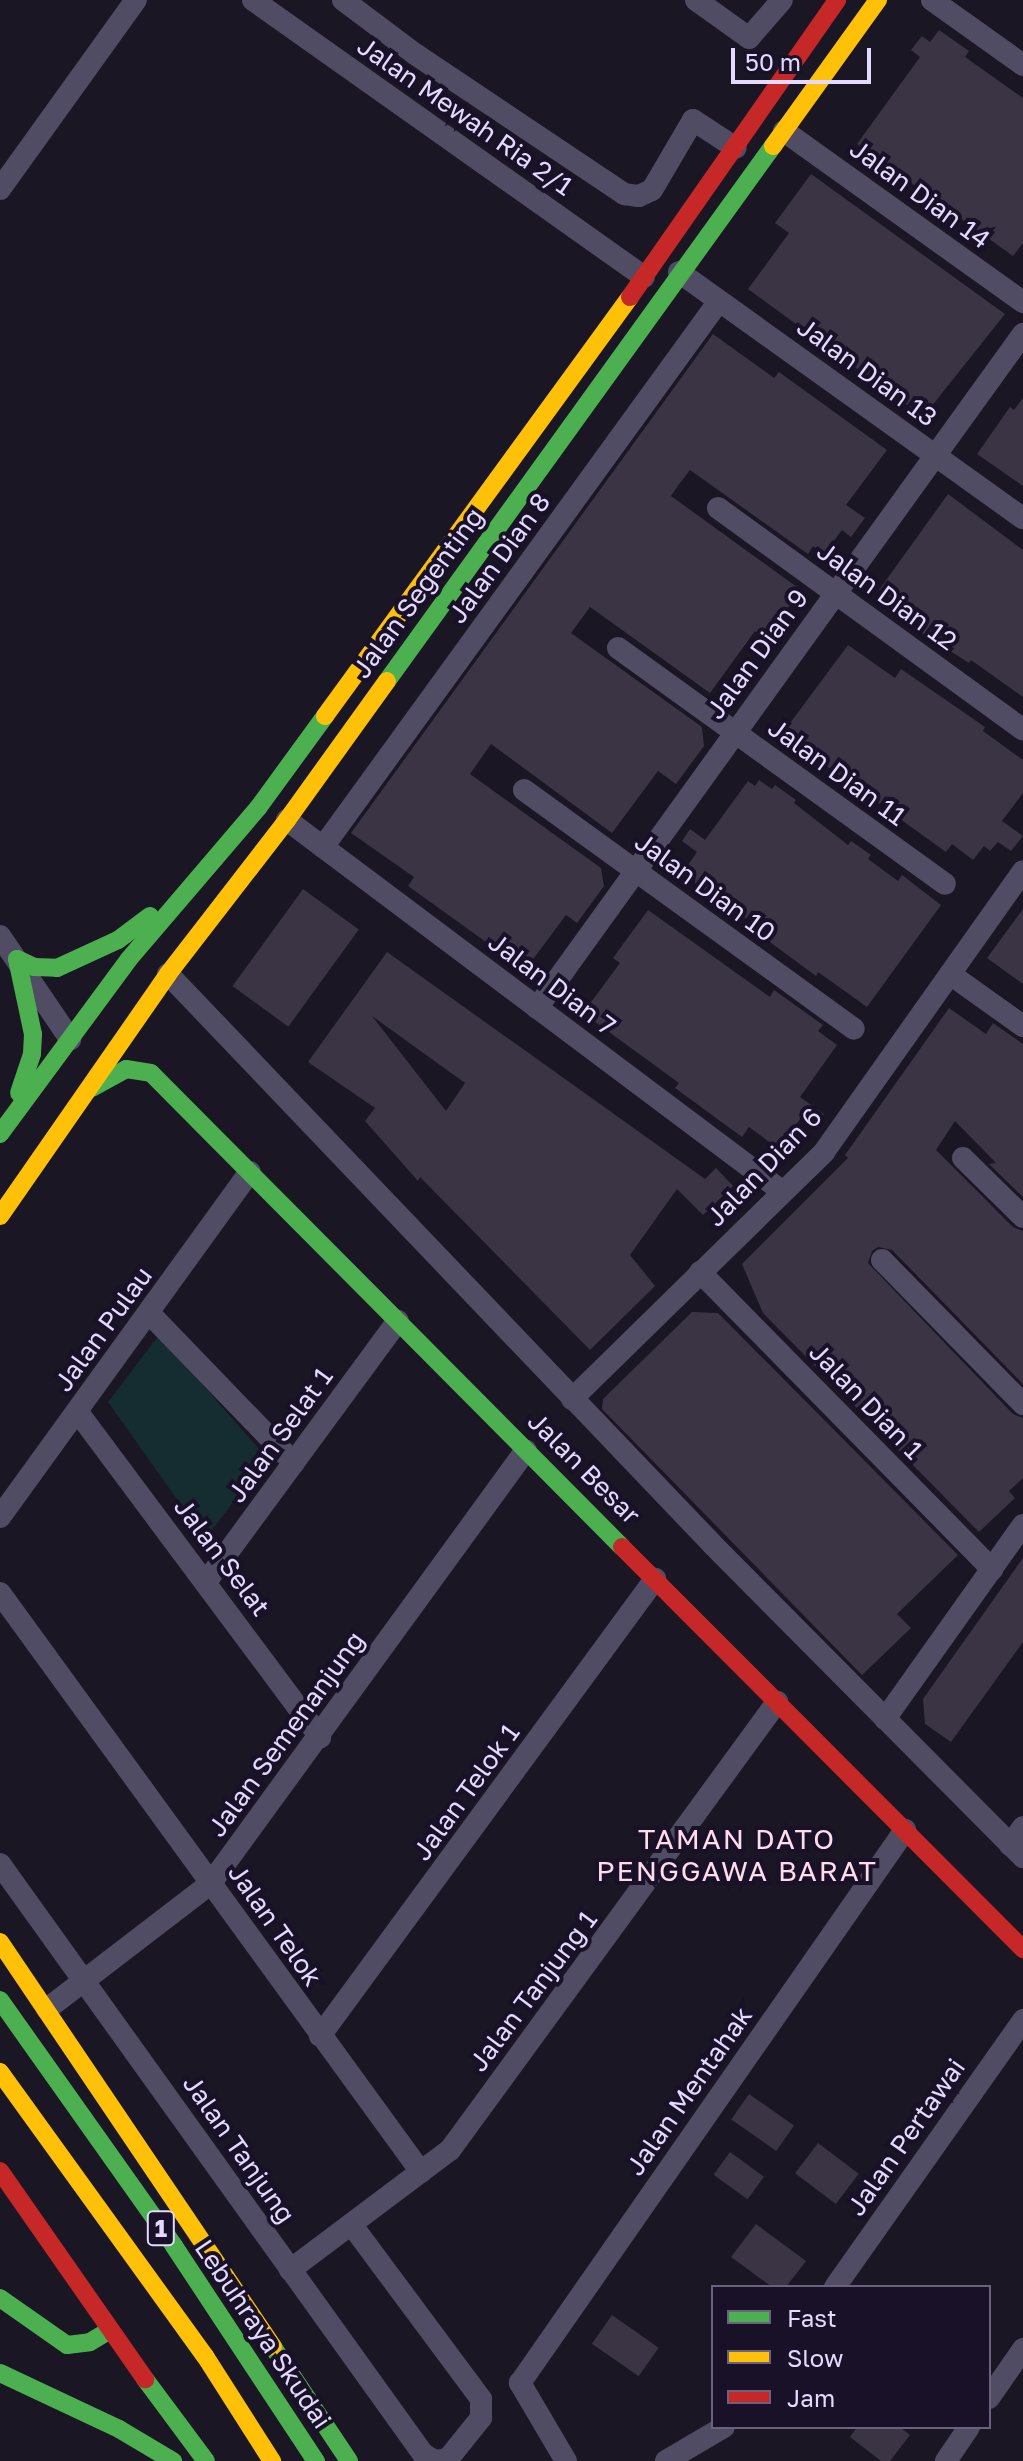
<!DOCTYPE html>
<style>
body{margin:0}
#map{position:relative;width:1023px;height:2461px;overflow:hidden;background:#1a1623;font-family:"Golos Text",sans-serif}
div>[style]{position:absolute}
.green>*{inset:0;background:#152c30}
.building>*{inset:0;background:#3a3444;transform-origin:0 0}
.street>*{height:22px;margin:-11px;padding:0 11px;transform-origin:11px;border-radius:11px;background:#504c63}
.fast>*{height:18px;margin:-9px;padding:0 9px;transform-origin:9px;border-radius:9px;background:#4caf50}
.slow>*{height:18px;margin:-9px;padding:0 9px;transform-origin:9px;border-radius:9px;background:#ffc107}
.jam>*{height:18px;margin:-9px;padding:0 9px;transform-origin:9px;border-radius:9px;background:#c62828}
span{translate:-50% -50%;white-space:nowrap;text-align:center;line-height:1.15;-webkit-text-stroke:8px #181128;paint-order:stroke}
.shield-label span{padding:2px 6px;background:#181128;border:2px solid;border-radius:6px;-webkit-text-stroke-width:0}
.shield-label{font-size:24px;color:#e3dafd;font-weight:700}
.street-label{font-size:26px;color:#e3dafd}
.neighbourhood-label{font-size:28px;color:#fedcec;letter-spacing:2px}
.legend{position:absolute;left:711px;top:2285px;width:280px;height:144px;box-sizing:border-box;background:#181128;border:2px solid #69617d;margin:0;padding:10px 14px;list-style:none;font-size:24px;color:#e3dafd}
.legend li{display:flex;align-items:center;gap:16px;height:40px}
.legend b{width:40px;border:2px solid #69617d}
.scale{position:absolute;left:731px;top:48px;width:140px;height:36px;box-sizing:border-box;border:4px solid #e3dafd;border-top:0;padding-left:10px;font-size:24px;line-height:28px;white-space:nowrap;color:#e3dafd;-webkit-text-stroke:6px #181128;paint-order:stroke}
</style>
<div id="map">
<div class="green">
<div style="clip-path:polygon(159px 1335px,267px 1458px,205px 1539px,108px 1402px)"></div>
</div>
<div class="building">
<div style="clip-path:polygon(939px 30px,969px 51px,965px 57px,1023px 98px,1023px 243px,1013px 256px,857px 144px,920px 57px,911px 50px,922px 36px,930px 42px)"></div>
<div style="clip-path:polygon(811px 174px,1005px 314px,923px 417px,748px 289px,789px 233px,775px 223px)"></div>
<div style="clip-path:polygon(713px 334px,774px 378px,779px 372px,887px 450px,846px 505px,865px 518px,851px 537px,842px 530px,824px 554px,813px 546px,808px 554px,690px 470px,680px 483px,671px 496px,801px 590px,765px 639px,755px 631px,710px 693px,590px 607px,571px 633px,702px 727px,704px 746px,676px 784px,658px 771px,612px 833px,491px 744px,470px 774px,601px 868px,604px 886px,577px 923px,566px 915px,525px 970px,408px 886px,414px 877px,351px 833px)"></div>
<div style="clip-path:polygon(1023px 398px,1023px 486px,977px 454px,1010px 407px,1014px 410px)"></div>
<div style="clip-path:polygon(948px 494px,1023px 550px,1023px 697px,971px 660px,969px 663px,897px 617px,904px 608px,879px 590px)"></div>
<div style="clip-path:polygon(848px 645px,895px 678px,901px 669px,985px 727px,983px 731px,1023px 760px,1023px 793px,1002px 821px,1023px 836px,1011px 851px,998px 842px,990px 851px,984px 846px,973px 860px,952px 844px,946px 852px,782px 734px)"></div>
<div style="clip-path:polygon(759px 780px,772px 789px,775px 785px,796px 800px,794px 803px,848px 845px,851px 841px,871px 855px,868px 859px,898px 881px,902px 875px,941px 905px,867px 1007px,818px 972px,816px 976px,748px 926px,751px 922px,738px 913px,743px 907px,717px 888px,702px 891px,695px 883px,696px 871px,688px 865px,697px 852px,682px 841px,690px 829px,705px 840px,748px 781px,755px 786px)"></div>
<div style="left:303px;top:889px;width:69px;height:120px;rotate:36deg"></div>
<div style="clip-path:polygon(1023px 909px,1023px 984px,987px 958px)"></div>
<div style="clip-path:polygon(648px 910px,770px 997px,774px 990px,823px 1025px,818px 1031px,837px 1045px,800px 1097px,824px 1114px,813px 1128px,800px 1119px,779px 1149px,749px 1127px,742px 1137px,675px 1088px,679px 1083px,583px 1013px,620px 963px,613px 958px)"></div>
<div style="clip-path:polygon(evenodd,387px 952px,705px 1179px,716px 1168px,733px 1186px,703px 1215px,677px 1189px,630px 1255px,655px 1286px,590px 1350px,420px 1177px,418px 1181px,365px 1121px,375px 1108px,308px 1062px,387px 952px,372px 1016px,465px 1083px,446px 1111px,372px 1016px)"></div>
<div style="clip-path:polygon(949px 1008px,986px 1034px,993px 1023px,1023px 1044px,1023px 1197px,989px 1164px,996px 1163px,955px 1121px,936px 1150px,1013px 1227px,1023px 1231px,1023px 1384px,892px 1250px,878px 1247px,872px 1251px,868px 1263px,1013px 1414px,1023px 1418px,1023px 1478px,1009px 1491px,1015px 1498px,979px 1532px,763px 1313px,742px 1264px,848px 1158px,845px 1155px)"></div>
<div style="clip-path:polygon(692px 1312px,718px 1313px,958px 1555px,897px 1614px,911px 1628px,862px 1675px,602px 1409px,603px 1399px)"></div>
<div style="clip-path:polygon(1023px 1558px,1023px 1642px,951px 1742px,925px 1724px,923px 1699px)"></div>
<div style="left:749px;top:2094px;width:55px;height:31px;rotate:35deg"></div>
<div style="left:818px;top:2143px;width:51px;height:38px;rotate:37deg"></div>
<div style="left:730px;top:2152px;width:42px;height:28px;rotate:36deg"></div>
<div style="clip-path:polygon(756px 2224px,806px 2261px,786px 2287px,772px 2287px,731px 2257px)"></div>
<div style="left:612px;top:2315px;width:57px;height:35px;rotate:35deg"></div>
<div style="clip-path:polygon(857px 2427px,900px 2427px,910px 2435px,890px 2461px,881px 2461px,850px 2437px)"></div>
</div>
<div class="street">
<div style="left:253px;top:0;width:479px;rotate:35.3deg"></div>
<div style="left:343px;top:0;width:90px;rotate:36.9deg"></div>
<div style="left:415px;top:54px;width:252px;rotate:33.8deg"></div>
<div style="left:624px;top:194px;width:15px;rotate:8deg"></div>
<div style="left:639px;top:196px;width:14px;rotate:-25deg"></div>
<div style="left:652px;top:190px;width:81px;rotate:-59.6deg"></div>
<div style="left:693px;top:120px;width:51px;rotate:33.1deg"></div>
<div style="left:696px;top:0;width:65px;rotate:35.6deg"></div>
<div style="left:749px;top:38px;width:50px;rotate:-49deg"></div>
<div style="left:932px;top:0;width:112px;rotate:35.5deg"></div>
<div style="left:784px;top:131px;width:294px;rotate:35.6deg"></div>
<div style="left:0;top:189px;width:233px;rotate:-54.3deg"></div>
<div style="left:679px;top:272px;width:423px;rotate:35.6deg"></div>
<div style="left:718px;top:508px;width:377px;rotate:36deg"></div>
<div style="left:618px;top:648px;width:403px;rotate:35.8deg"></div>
<div style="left:524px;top:790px;width:407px;rotate:35.9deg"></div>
<div style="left:287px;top:820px;width:620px;rotate:36.87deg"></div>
<div style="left:323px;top:847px;width:674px;rotate:-54.05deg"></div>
<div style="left:0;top:936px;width:125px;rotate:55.8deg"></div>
<div style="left:168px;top:974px;width:789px;rotate:46.33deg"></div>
<div style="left:713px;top:1545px;width:440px;rotate:45.2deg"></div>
<div style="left:950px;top:974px;width:90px;rotate:35.5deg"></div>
<div style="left:537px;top:1008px;width:831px;rotate:-54.21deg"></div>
<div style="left:963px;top:1158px;width:84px;rotate:44.5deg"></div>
<div style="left:882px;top:1260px;width:202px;rotate:45.6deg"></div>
<div style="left:700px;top:1272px;width:417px;rotate:45.5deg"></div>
<div style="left:150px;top:1314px;width:207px;rotate:46deg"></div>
<div style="left:572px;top:1399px;width:353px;rotate:-44.4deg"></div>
<div style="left:824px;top:1152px;width:344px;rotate:-54.7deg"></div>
<div style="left:77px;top:1411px;width:407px;rotate:53.3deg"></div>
<div style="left:0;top:1517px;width:426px;rotate:-54.1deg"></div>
<div style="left:206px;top:1582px;width:324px;rotate:-53.7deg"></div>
<div style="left:0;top:1593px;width:716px;rotate:53.98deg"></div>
<div style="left:885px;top:1719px;width:238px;rotate:-54.6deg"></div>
<div style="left:1010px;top:1845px;width:22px;rotate:-54deg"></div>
<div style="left:0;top:1864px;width:726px;rotate:54.36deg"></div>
<div style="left:423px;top:2454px;width:14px;rotate:30deg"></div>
<div style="left:435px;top:2461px;width:13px;rotate:-9deg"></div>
<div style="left:448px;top:2459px;width:53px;rotate:-51.2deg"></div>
<div style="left:481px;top:2418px;width:19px;rotate:-90deg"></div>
<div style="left:481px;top:2399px;width:217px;rotate:-126.6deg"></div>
<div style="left:47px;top:2009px;width:207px;rotate:-37.5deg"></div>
<div style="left:211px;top:1883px;width:535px;rotate:-53.96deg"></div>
<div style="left:320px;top:2036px;width:567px;rotate:-53.76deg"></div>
<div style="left:290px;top:2270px;width:200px;rotate:-36.9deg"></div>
<div style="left:450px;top:2150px;width:555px;rotate:-53.87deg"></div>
<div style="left:835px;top:2287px;width:327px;rotate:-54.8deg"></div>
<div style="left:989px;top:2398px;width:60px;rotate:-55.2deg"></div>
<div style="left:566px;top:2461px;width:91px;rotate:-120.5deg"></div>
<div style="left:520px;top:2383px;width:674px;rotate:-55.15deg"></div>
<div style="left:666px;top:2461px;width:67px;rotate:-30.4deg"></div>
<div style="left:946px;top:2461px;width:41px;rotate:-55.9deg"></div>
</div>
<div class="fast">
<div style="left:387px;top:681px;width:660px;rotate:-54.19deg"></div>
<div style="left:17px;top:959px;width:19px;rotate:25deg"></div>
<div style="left:34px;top:967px;width:23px;rotate:2deg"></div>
<div style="left:57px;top:968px;width:67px;rotate:-24.7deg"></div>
<div style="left:118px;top:940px;width:40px;rotate:-37deg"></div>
<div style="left:17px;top:959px;width:77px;rotate:78deg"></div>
<div style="left:33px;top:1034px;width:20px;rotate:93deg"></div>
<div style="left:32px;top:1054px;width:41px;rotate:108.4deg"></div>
<div style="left:92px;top:1088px;width:39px;rotate:-29deg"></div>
<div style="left:126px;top:1069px;width:25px;rotate:9deg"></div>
<div style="left:151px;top:1073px;width:668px;rotate:45.18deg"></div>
<div style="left:0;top:1134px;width:217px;rotate:-53.6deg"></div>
<div style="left:129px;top:959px;width:199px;rotate:-49.5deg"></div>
<div style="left:258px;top:808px;width:114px;rotate:-53.9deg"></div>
<div style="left:0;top:2000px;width:301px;rotate:54.7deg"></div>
<div style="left:174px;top:2246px;width:258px;rotate:56.6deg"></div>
<div style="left:0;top:2298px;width:82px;rotate:35deg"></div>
<div style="left:67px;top:2345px;width:23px;rotate:-7deg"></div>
<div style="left:90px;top:2342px;width:21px;rotate:-31deg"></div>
<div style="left:273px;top:2347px;width:137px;rotate:56.3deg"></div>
<div style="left:0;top:2373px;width:132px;rotate:25.2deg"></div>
<div style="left:119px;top:2429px;width:63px;rotate:30.7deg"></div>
<div style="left:145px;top:2379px;width:102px;rotate:53.4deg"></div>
</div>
<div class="slow">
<div style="left:773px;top:146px;width:180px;rotate:-54.3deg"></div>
<div style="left:325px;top:716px;width:518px;rotate:-53.95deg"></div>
<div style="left:0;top:1216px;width:295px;rotate:-55.2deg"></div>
<div style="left:168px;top:974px;width:195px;rotate:-52.3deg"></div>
<div style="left:287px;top:820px;width:171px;rotate:-54.3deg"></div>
<div style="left:0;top:1942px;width:488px;rotate:56deg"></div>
<div style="left:0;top:2072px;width:350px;rotate:54.2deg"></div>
<div style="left:205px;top:2356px;width:125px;rotate:57.5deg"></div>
</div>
<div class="jam">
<div style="left:630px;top:297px;width:362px;rotate:-55.1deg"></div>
<div style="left:622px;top:1547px;width:568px;rotate:45.07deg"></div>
<div style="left:0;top:2171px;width:254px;rotate:55.1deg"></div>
</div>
<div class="shield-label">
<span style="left:161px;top:2228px">1</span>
</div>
<div class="street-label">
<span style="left:465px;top:116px;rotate:35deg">Jalan Mewah Ria 2/1</span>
<span style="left:920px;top:194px;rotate:36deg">Jalan Dian 14</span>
<span style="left:867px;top:372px;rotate:36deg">Jalan Dian 13</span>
<span style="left:499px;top:558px;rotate:-54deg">Jalan Dian 8</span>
<span style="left:418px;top:593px;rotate:-54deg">Jalan Segenting</span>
<span style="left:887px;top:596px;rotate:36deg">Jalan Dian 12</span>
<span style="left:757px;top:654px;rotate:-54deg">Jalan Dian 9</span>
<span style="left:837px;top:772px;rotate:36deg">Jalan Dian 11</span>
<span style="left:705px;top:887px;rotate:36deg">Jalan Dian 10</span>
<span style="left:552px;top:984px;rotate:37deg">Jalan Dian 7</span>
<span style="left:764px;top:1167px;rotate:-46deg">Jalan Dian 6</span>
<span style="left:103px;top:1329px;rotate:-54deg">Jalan Pulau</span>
<span style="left:866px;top:1401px;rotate:46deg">Jalan Dian 1</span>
<span style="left:280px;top:1435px;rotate:-54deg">Jalan Selat 1</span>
<span style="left:584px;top:1468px;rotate:45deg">Jalan Besar</span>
<span style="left:222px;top:1557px;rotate:53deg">Jalan Selat</span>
<span style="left:286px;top:1734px;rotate:-54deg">Jalan Semenanjung</span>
<span style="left:466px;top:1792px;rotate:-54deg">Jalan Telok 1</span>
<span style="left:275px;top:1925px;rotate:55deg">Jalan Telok</span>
<span style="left:533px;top:1991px;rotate:-53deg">Jalan Tanjung 1</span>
<span style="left:689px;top:2091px;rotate:-55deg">Jalan Mentahak</span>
<span style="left:906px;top:2137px;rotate:-55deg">Jalan Pertawai</span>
<span style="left:239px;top:2149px;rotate:55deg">Jalan Tanjung</span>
<span style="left:263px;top:2334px;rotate:56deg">Lebuhraya Skudai</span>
</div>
<div class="neighbourhood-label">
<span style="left:737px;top:1855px">TAMAN DATO<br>PENGGAWA BARAT</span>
</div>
<ul class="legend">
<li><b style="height:10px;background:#4caf50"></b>Fast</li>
<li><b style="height:10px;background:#ffc107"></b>Slow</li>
<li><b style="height:10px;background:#c62828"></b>Jam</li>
</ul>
<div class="scale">50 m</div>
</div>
